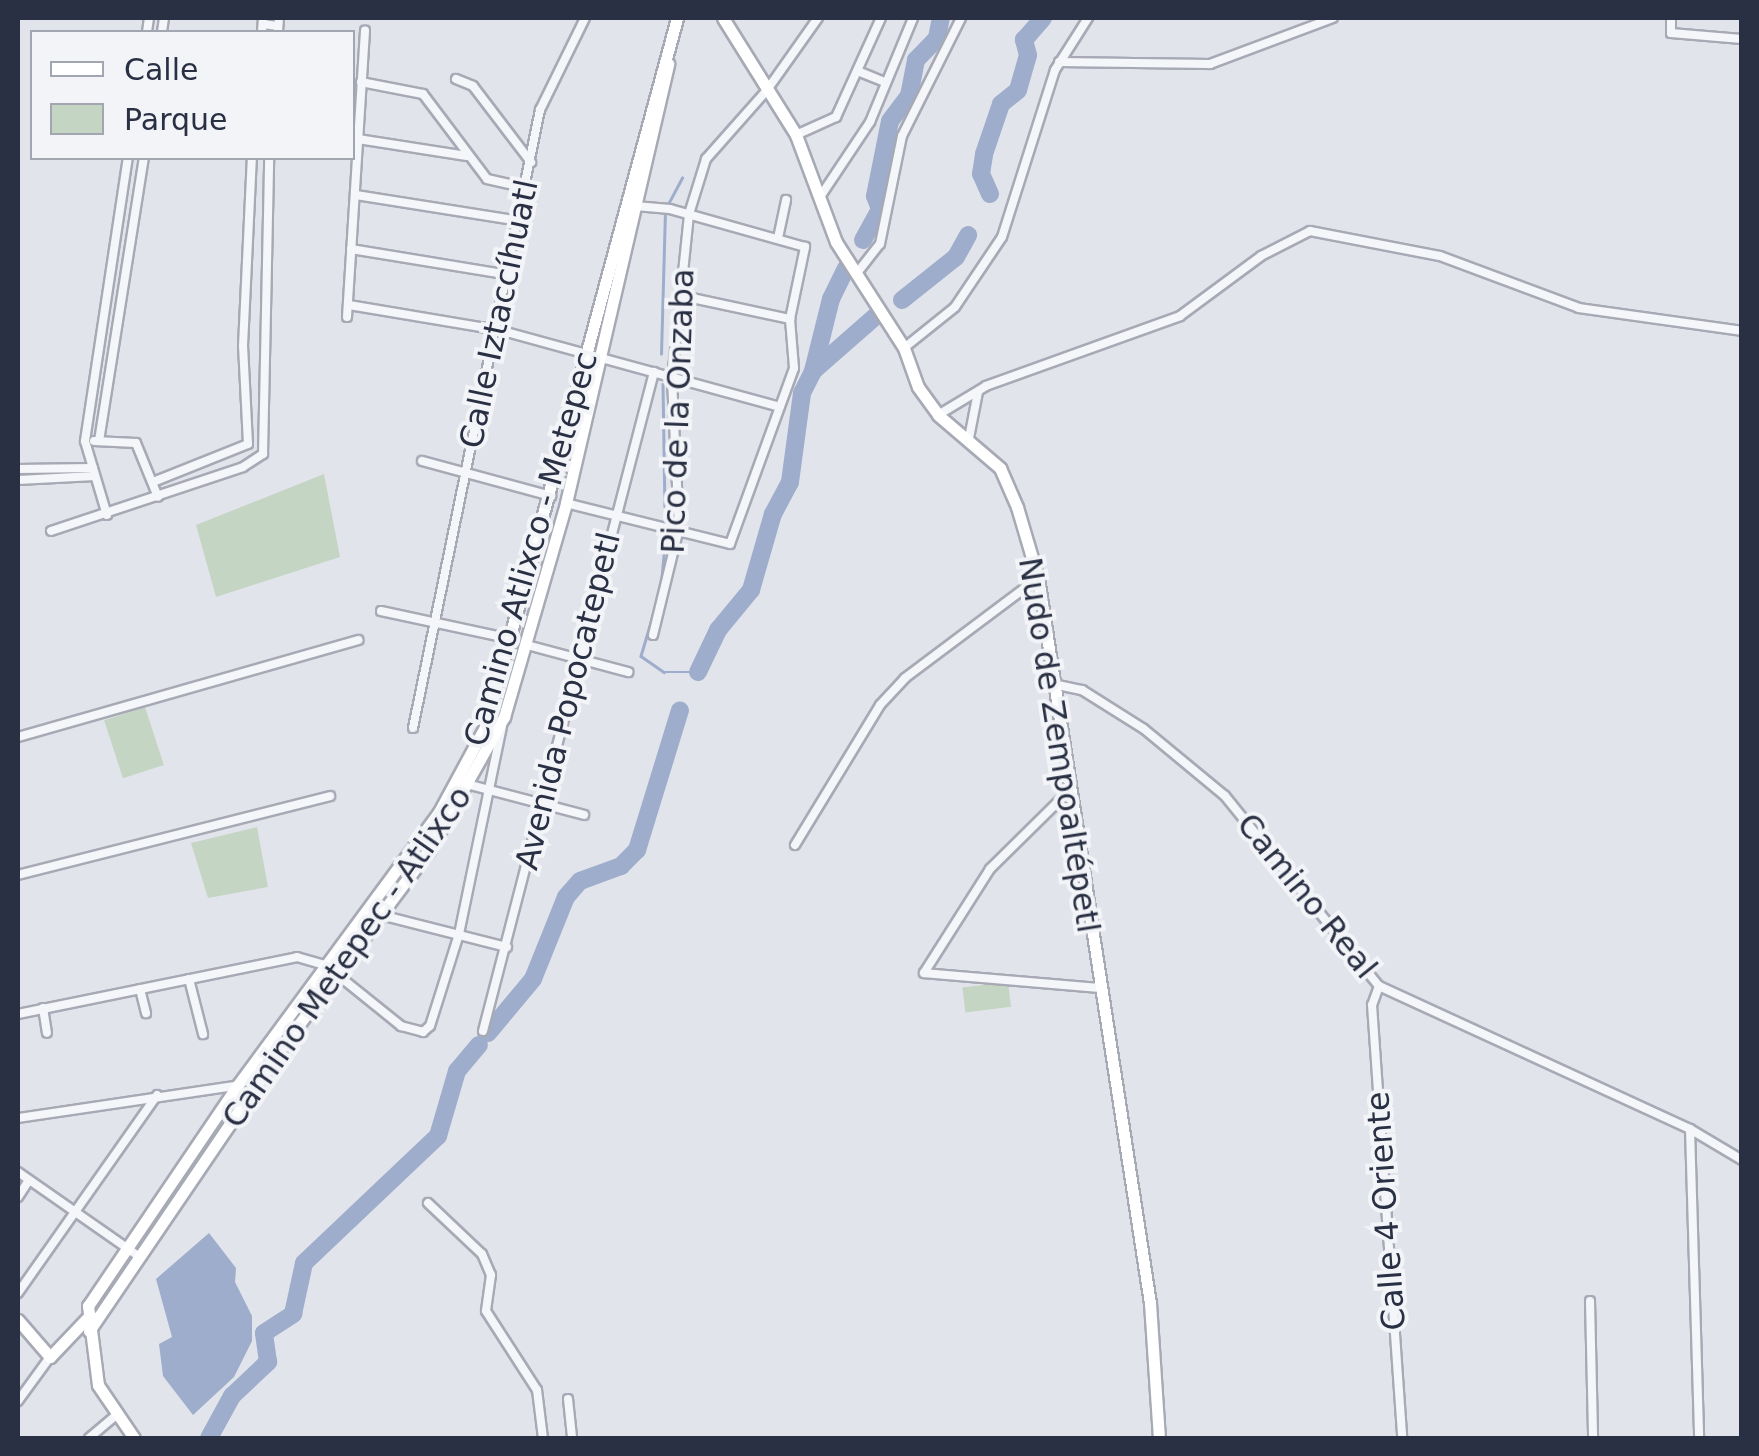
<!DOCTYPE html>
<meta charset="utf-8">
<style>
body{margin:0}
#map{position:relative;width:1759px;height:1456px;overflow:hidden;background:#e2e4eb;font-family:"DejaVu Sans",sans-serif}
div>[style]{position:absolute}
.green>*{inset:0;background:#c5d5c3;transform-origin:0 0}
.water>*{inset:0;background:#9dadcb}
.stream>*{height:2.5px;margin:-1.25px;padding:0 1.25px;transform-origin:1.25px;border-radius:1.25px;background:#9dadcb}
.river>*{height:18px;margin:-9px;padding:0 9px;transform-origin:9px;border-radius:9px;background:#9dadcb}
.roads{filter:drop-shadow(2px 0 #a7aab5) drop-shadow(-2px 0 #a7aab5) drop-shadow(0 2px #a7aab5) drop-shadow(0 -2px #a7aab5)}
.street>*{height:8px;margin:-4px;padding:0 4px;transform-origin:4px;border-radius:4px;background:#f5f6f9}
.secondary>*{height:11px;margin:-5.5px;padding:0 5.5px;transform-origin:5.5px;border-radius:5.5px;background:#fff}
span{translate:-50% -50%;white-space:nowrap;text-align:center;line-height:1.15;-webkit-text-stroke:8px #f2f4f8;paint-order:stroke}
.street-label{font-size:32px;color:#2a3043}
.frame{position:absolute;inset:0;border:20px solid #2a3043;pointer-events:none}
.legend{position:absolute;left:30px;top:30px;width:325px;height:130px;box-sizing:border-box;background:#f2f4f8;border:2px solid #a2a6b0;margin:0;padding:12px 18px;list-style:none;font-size:30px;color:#2a3043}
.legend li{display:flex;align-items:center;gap:20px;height:50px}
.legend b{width:50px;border:2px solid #a2a6b0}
</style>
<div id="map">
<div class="green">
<div style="clip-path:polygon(324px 474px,340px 557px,216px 597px,196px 525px)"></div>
<div style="left:145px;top:707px;width:61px;height:43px;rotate:72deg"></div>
<div style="clip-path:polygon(257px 827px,268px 887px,208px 898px,191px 843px)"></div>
<div style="left:1008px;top:982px;width:25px;height:46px;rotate:83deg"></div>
</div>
<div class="water">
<div style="clip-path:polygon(209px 1233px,236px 1268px,235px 1282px,252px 1316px,252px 1341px,234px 1377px,193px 1415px,163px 1376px,159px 1344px,172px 1337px,156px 1279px)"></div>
</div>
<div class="stream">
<div style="left:667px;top:206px;width:32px;rotate:-62deg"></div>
<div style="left:661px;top:354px;width:140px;rotate:-88.4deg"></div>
<div style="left:663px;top:384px;width:122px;rotate:89.1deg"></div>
<div style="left:666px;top:534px;width:55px;rotate:95.2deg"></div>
<div style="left:661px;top:589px;width:70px;rotate:106.6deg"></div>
<div style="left:641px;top:656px;width:28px;rotate:35deg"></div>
<div style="left:664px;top:672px;width:34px"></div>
</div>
<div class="river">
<div style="left:990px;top:194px;width:22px;rotate:-114deg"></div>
<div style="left:981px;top:174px;width:20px;rotate:-81deg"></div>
<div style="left:984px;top:154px;width:53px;rotate:-71.2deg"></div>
<div style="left:1001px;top:104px;width:22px;rotate:-39deg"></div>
<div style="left:1018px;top:90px;width:36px;rotate:-74deg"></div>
<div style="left:1028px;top:55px;width:16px;rotate:-105deg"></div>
<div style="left:1024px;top:40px;width:29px;rotate:-49deg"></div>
<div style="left:863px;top:240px;width:35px;rotate:-61deg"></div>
<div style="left:880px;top:209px;width:14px;rotate:-111deg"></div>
<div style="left:875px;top:196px;width:76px;rotate:-78.7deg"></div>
<div style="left:890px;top:121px;width:31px;rotate:-53deg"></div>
<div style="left:909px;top:96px;width:37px;rotate:-79deg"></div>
<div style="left:916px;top:60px;width:30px;rotate:-46deg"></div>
<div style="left:937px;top:38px;width:20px;rotate:-79deg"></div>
<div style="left:902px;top:300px;width:69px;rotate:-38.5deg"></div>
<div style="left:956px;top:257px;width:25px;rotate:-61deg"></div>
<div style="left:813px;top:371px;width:74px;rotate:-76deg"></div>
<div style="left:831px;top:299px;width:34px;rotate:-64deg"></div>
<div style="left:698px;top:672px;width:47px;rotate:-64.5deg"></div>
<div style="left:718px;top:630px;width:52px;rotate:-50.5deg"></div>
<div style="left:751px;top:590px;width:79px;rotate:-73.9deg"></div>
<div style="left:773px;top:514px;width:36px;rotate:-62deg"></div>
<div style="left:790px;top:482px;width:90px;rotate:-82.3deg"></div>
<div style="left:802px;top:393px;width:25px;rotate:-63deg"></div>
<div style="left:813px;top:371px;width:85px;rotate:-41.2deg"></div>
<div style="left:488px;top:1033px;width:70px;rotate:-50.2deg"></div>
<div style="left:533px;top:979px;width:88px;rotate:-68.1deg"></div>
<div style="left:566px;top:897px;width:21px;rotate:-49deg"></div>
<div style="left:580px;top:881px;width:44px;rotate:-20.1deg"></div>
<div style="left:621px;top:866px;width:23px;rotate:-45deg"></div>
<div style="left:637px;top:850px;width:146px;rotate:-72.9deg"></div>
<div style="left:209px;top:1438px;width:48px;rotate:-61.3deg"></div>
<div style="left:232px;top:1396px;width:50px;rotate:-43.4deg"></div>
<div style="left:268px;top:1362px;width:29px;rotate:-98deg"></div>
<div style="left:264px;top:1333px;width:35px;rotate:-33deg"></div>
<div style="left:293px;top:1314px;width:52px;rotate:-77.8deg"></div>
<div style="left:304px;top:1263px;width:185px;rotate:-43.5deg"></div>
<div style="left:438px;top:1136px;width:68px;rotate:-73.7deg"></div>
<div style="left:457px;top:1071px;width:34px;rotate:-50deg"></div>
</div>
<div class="roads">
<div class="street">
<div style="left:1671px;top:18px;width:15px;rotate:90deg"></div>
<div style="left:1671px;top:33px;width:71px;rotate:4.8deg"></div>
<div style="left:263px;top:24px;width:15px;rotate:8deg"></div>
<div style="left:147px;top:32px;width:14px;rotate:-82deg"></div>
<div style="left:162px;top:32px;width:14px;rotate:-82deg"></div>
<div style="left:262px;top:32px;width:14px;rotate:-86deg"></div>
<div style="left:278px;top:32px;width:14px;rotate:-86deg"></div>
<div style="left:1059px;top:62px;width:151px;rotate:0.8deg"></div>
<div style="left:1210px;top:64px;width:131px;rotate:-20.5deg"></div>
<div style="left:860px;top:72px;width:27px;rotate:22deg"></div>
<div style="left:456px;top:79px;width:18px;rotate:22deg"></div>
<div style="left:473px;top:86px;width:96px;rotate:52.7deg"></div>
<div style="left:361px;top:82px;width:63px;rotate:11deg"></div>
<div style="left:423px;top:94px;width:106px;rotate:53deg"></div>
<div style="left:487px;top:179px;width:41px;rotate:12.7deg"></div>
<div style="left:796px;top:135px;width:44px;rotate:-24.2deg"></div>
<div style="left:836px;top:117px;width:109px;rotate:-65.6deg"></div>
<div style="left:358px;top:139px;width:110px;rotate:8.9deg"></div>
<div style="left:822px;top:194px;width:87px;rotate:-56.3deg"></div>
<div style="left:870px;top:122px;width:113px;rotate:-67.5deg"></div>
<div style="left:356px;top:195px;width:166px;rotate:9deg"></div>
<div style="left:778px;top:238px;width:39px;rotate:-78deg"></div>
<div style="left:351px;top:249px;width:160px;rotate:9.3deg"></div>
<div style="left:857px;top:273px;width:37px;rotate:-52deg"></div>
<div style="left:880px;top:244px;width:110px;rotate:-78.5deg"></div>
<div style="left:902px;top:136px;width:132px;rotate:-63.4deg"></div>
<div style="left:678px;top:295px;width:115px;rotate:12.1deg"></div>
<div style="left:349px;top:305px;width:152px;rotate:9.5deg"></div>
<div style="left:499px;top:330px;width:291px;rotate:15.3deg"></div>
<div style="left:347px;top:317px;width:287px;rotate:-86.4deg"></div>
<div style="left:904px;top:348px;width:65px;rotate:-38.8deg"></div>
<div style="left:955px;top:307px;width:84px;rotate:-56.1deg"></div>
<div style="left:1002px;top:237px;width:175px;rotate:-72.4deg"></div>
<div style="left:1055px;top:70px;width:62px;rotate:-57.6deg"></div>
<div style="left:938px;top:415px;width:56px;rotate:-31.1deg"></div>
<div style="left:986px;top:386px;width:206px;rotate:-19.8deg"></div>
<div style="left:1180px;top:316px;width:101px;rotate:-36.5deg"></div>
<div style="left:1261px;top:256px;width:55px;rotate:-27deg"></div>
<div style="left:1310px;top:231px;width:132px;rotate:10.9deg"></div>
<div style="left:1440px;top:256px;width:148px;rotate:20.5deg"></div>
<div style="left:1579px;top:308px;width:165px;rotate:8deg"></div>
<div style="left:969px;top:438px;width:47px;rotate:-78.9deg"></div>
<div style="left:94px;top:441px;width:42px;rotate:2.7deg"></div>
<div style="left:136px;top:443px;width:58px;rotate:67.8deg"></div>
<div style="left:99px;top:441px;width:287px;rotate:-81deg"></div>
<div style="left:422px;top:461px;width:134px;rotate:15.2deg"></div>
<div style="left:18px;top:469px;width:75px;rotate:-0.8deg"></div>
<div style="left:18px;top:480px;width:77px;rotate:-3deg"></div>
<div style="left:153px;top:482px;width:102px;rotate:-21.8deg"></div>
<div style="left:248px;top:444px;width:98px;rotate:-92.9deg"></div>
<div style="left:243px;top:346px;width:188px;rotate:-87.3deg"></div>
<div style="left:566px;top:503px;width:169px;rotate:14deg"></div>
<div style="left:730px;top:544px;width:187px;rotate:-70deg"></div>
<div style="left:794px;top:368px;width:49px;rotate:-94.7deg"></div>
<div style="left:790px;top:319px;width:74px;rotate:-78.2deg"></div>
<div style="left:805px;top:247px;width:140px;rotate:-164.3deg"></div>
<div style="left:670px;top:209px;width:35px;rotate:-175deg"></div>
<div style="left:107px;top:515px;width:77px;rotate:-106.6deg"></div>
<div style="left:85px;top:441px;width:286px;rotate:-81.4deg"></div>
<div style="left:51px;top:531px;width:202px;rotate:-18.4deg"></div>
<div style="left:243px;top:467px;width:24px;rotate:-33deg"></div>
<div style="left:263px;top:454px;width:296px;rotate:-88.8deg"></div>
<div style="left:381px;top:611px;width:134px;rotate:12.1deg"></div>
<div style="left:653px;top:635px;width:110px;rotate:-76.3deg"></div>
<div style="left:679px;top:528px;width:149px;rotate:-92.7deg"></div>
<div style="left:672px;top:379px;width:166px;rotate:-84.1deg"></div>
<div style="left:689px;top:214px;width:58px;rotate:-72.8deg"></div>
<div style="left:706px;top:159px;width:92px;rotate:-48.5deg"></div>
<div style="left:767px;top:90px;width:88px;rotate:-54.7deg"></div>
<div style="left:527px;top:645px;width:105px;rotate:15deg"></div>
<div style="left:1053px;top:684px;width:30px;rotate:12deg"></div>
<div style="left:1082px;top:690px;width:73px;rotate:32.2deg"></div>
<div style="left:1144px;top:729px;width:105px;rotate:39.6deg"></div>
<div style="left:1225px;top:796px;width:245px;rotate:51deg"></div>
<div style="left:1379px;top:986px;width:342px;rotate:24.7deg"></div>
<div style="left:1690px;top:1129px;width:61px;rotate:30.8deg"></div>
<div style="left:413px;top:728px;width:631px;rotate:-78.39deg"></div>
<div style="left:540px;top:110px;width:102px;rotate:-63.9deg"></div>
<div style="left:18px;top:737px;width:354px;rotate:-15.9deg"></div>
<div style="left:470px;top:785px;width:118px;rotate:14.7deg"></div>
<div style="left:1067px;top:793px;width:108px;rotate:135.4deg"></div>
<div style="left:990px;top:869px;width:123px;rotate:122.4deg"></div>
<div style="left:924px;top:973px;width:175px;rotate:4.9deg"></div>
<div style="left:795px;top:845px;width:164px;rotate:-58.7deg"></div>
<div style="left:880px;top:705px;width:37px;rotate:-47deg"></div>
<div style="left:905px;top:678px;width:166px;rotate:-36.9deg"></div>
<div style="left:18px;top:875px;width:322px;rotate:-14.2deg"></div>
<div style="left:381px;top:915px;width:130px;rotate:14.3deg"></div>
<div style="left:339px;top:976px;width:80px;rotate:38.9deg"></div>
<div style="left:401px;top:1026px;width:23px;rotate:15deg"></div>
<div style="left:423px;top:1032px;width:9px;rotate:-41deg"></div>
<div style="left:430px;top:1026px;width:96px;rotate:-72.5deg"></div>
<div style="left:459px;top:934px;width:211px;rotate:-78.3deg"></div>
<div style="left:189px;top:979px;width:57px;rotate:75.7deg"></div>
<div style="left:1379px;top:986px;width:20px;rotate:110deg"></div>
<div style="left:1372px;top:1005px;width:434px;rotate:86deg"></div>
<div style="left:140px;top:989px;width:25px;rotate:76deg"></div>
<div style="left:43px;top:1008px;width:25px;rotate:81deg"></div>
<div style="left:18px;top:1014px;width:285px;rotate:-11.5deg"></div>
<div style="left:297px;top:957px;width:32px;rotate:16deg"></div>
<div style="left:483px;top:1031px;width:681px;rotate:-75.45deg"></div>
<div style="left:18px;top:1118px;width:220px;rotate:-8.4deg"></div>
<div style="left:1690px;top:1129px;width:309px;rotate:88.3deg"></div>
<div style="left:18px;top:1172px;width:145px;rotate:34.9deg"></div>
<div style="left:18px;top:1197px;width:20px;rotate:-57deg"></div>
<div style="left:428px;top:1203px;width:74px;rotate:43.4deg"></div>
<div style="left:482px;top:1254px;width:23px;rotate:67deg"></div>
<div style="left:491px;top:1275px;width:36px;rotate:98deg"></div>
<div style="left:486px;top:1311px;width:94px;rotate:57.2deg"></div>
<div style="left:537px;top:1390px;width:48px;rotate:82.9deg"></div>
<div style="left:18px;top:1293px;width:242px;rotate:-54.9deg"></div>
<div style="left:1590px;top:1301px;width:137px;rotate:88.7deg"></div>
<div style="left:568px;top:1399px;width:39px;rotate:84deg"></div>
<div style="left:18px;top:1401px;width:54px;rotate:-54deg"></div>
<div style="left:89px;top:1438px;width:33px;rotate:-40deg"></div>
</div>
<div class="secondary">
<div style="left:723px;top:18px;width:138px;rotate:58deg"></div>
<div style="left:796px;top:135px;width:114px;rotate:69.5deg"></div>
<div style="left:836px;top:242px;width:126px;rotate:57.3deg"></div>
<div style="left:904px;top:348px;width:41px;rotate:70.3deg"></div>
<div style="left:918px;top:387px;width:34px;rotate:54deg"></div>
<div style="left:938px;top:415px;width:82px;rotate:40.5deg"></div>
<div style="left:1000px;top:468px;width:43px;rotate:66.4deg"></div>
<div style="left:1017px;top:507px;width:74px;rotate:73.5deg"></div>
<div style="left:1038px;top:578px;width:734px;rotate:81.22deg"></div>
<div style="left:1150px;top:1303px;width:135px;rotate:86.2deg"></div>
<div style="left:18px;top:1320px;width:49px;rotate:49.1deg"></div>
<div style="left:50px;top:1357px;width:58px;rotate:-46.4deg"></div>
<div style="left:89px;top:1331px;width:348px;rotate:-55.8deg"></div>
<div style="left:285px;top:1043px;width:241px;rotate:-53.3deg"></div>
<div style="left:429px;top:850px;width:153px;rotate:-60.6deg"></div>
<div style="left:504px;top:717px;width:223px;rotate:-73.8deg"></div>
<div style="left:566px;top:503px;width:451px;rotate:-76.9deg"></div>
<div style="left:134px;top:1438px;width:64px;rotate:-124.2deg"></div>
<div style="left:98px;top:1385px;width:80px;rotate:-97.2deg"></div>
<div style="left:88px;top:1306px;width:266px;rotate:-55.9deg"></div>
<div style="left:237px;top:1086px;width:340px;rotate:-53.6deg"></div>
<div style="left:439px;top:812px;width:99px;rotate:-61.6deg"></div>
<div style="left:486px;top:725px;width:732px;rotate:-74.88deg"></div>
</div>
</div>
<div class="street-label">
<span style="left:499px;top:314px;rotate:-78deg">Calle Iztaccíhuatl</span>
<span style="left:678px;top:411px;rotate:-88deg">Pico de la Onzaba</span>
<span style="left:531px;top:549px;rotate:-74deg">Camino Atlixco - Metepec</span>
<span style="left:568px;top:701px;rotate:-76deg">Avenida Popocatepetl</span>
<span style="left:1059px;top:745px;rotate:81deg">Nudo de Zempoaltépetl</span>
<span style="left:1307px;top:896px;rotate:51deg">Camino Real</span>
<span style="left:347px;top:957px;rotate:-55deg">Camino Metepec - Atlixco</span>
<span style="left:1386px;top:1211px;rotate:-94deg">Calle 4 Oriente</span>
</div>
<div class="frame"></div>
<ul class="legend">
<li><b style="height:12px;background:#fff"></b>Calle</li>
<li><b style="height:28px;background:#c5d5c3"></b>Parque</li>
</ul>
</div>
